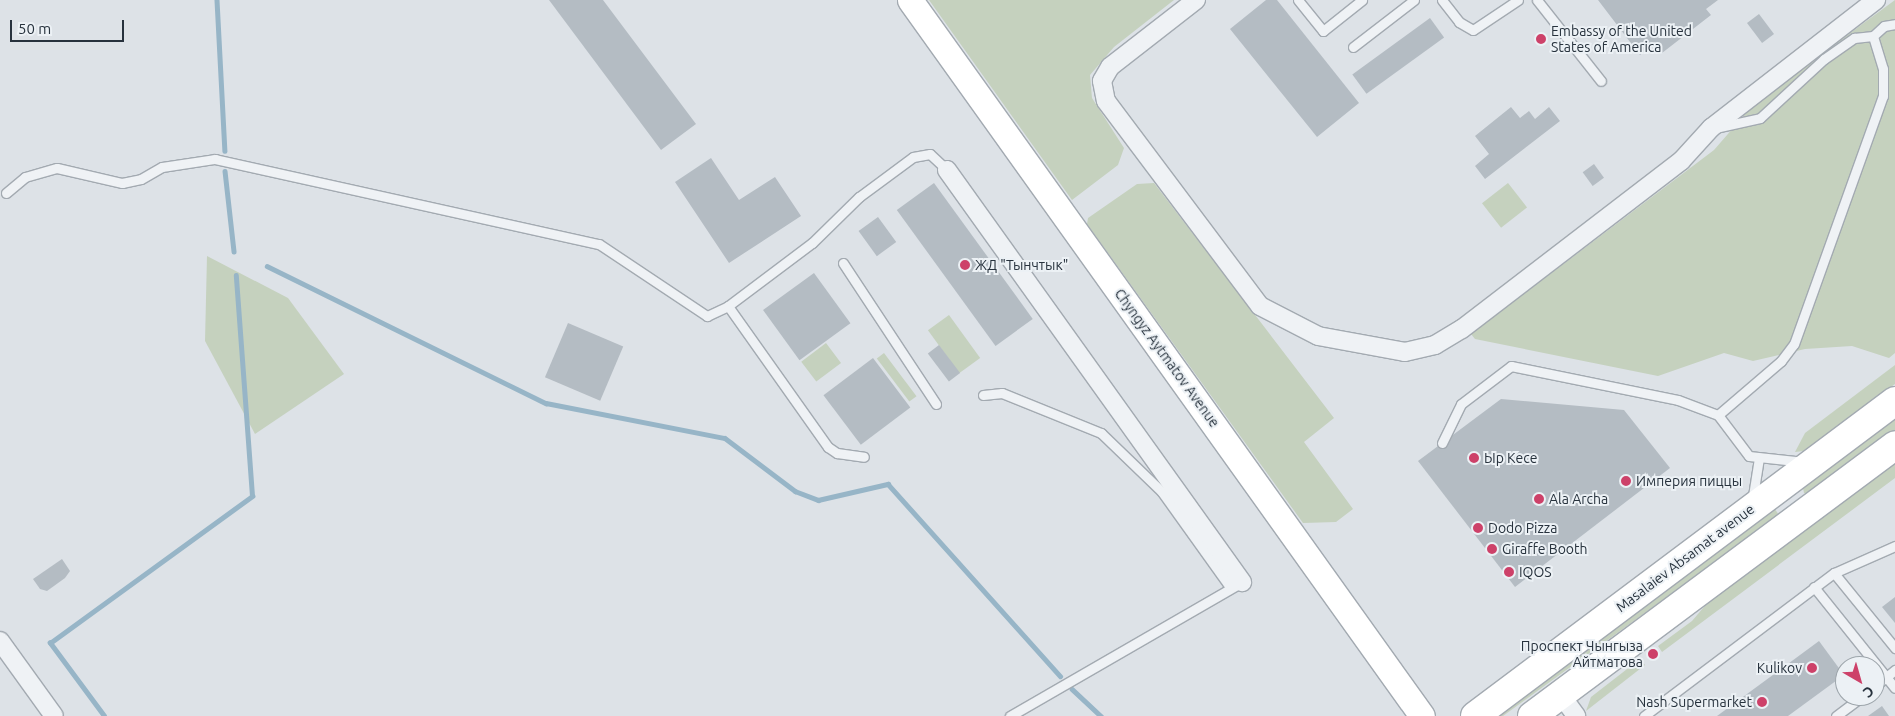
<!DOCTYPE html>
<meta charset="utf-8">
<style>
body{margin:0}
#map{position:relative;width:1895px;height:716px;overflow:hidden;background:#dde2e7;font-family:Ubuntu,sans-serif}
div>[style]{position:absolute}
.green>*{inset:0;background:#c5d1be;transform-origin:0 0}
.stream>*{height:4.5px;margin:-2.25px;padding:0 2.25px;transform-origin:2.25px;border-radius:2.25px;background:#97b5c7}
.building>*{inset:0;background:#b4bcc3;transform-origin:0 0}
.roads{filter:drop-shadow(1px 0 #a3aab1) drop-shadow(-1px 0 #a3aab1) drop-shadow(0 1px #a3aab1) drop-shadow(0 -1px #a3aab1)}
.lane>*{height:9px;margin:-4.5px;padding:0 4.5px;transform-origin:4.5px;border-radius:4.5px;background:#eff2f5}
.street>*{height:18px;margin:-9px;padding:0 9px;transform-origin:9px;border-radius:9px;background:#eff2f5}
.secondary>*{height:25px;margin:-12.5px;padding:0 12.5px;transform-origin:12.5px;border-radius:12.5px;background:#fff}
.primary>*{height:28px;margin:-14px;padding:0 14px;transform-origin:14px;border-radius:14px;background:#fff}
.dots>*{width:14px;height:14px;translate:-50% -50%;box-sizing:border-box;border:2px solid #ecf1f5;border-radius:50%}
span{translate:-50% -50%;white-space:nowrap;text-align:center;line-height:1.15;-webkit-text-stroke:4px #ecf1f5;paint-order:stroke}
.poi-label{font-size:14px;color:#27323d}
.left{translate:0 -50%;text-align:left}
.right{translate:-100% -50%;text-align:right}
.street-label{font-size:14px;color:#27323d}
.north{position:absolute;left:1835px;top:656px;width:50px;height:50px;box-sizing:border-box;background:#ecf1f5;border:1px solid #9da5ab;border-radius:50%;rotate:142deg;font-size:14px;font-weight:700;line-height:20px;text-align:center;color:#27323d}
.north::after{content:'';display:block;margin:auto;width:18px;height:22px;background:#cd4169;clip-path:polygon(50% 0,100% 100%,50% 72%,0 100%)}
.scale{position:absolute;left:10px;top:20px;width:114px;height:22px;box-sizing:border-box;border:2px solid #27323d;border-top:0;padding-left:6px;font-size:15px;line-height:18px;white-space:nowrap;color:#27323d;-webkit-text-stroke:4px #ecf1f5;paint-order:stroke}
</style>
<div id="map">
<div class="green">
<div style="clip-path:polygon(929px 0,1174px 0,1114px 47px,1090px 75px,1092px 98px,1124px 148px,1118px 165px,1072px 200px)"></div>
<div style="clip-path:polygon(1895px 0,1895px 353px,1889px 358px,1852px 346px,1805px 349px,1753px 361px,1724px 353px,1658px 376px,1475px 339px,1471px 334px,1714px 150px,1754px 104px)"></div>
<div style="clip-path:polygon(1154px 183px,1334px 418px,1304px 442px,1353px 509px,1336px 522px,1303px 523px,1087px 224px,1088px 218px,1137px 184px)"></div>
<div style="left:1508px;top:183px;width:31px;height:33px;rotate:52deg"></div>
<div style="clip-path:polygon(207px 256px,288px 298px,344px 374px,255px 434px,205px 341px)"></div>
<div style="left:949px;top:315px;width:53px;height:26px;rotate:54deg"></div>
<div style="left:826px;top:343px;width:25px;height:31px;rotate:53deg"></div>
<div style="left:884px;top:353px;width:54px;height:9px;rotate:53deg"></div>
<div style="clip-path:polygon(1895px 365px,1895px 384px,1804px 451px,1795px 452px,1805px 433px)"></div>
<div style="clip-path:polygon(1895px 419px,1895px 430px,1809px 495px,1804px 493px,1803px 488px)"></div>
<div style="clip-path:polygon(1895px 460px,1895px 478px,1662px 652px,1658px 646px,1692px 621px,1715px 594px)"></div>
<div style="left:1774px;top:508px;width:9px;height:346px;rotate:54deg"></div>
<div style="clip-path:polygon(1640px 659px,1645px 665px,1586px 711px,1591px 697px)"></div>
</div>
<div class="stream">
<div style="left:217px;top:0;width:151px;rotate:87deg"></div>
<div style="left:225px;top:171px;width:81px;rotate:83.6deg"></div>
<div style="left:267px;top:266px;width:311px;rotate:26.2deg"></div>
<div style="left:546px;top:403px;width:182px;rotate:11.1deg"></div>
<div style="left:725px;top:438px;width:88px;rotate:37.1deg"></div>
<div style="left:795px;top:491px;width:25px;rotate:21deg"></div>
<div style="left:818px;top:500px;width:72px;rotate:-12.9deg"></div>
<div style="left:888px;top:484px;width:258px;rotate:48.1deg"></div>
<div style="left:1072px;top:689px;width:40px;rotate:43deg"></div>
<div style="left:104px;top:716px;width:91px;rotate:-126.5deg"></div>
<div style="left:50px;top:643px;width:250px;rotate:-36deg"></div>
<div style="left:252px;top:496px;width:221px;rotate:-94.2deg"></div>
</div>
<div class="building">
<div style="clip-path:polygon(549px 0,603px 0,696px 124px,661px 150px)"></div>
<div style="clip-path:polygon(1266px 0,1277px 0,1359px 103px,1317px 137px,1230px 29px)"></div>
<div style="clip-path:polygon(1598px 0,1718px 0,1706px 9px,1711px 15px,1662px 53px,1654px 43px,1640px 55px)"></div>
<div style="left:1759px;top:14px;width:25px;height:15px;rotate:53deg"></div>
<div style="left:1430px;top:18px;width:24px;height:96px;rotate:54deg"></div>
<div style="clip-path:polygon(1511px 107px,1520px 118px,1529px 111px,1535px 119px,1549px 107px,1560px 121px,1485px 179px,1475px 166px,1489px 154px,1475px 136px)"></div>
<div style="clip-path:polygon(711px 158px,739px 200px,775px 177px,801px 216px,729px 263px,675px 182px)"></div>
<div style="left:1594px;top:164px;width:17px;height:14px;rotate:54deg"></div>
<div style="left:934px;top:183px;width:168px;height:46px;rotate:54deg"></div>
<div style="left:878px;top:217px;width:31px;height:24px;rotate:54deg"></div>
<div style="left:814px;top:273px;width:62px;height:63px;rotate:54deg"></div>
<div style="left:568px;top:323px;width:60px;height:59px;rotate:23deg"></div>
<div style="left:939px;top:345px;width:35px;height:14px;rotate:53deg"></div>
<div style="left:873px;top:358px;width:62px;height:62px;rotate:53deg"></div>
<div style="clip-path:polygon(1501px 399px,1624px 410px,1670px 468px,1515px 587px,1418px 461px)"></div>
<div style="clip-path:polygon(62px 559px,70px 571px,65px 578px,47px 591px,40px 589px,33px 579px)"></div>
<div style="clip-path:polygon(1895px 597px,1895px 623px,1882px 607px)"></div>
<div style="clip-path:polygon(1819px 641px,1844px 675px,1788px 716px,1717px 716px)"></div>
<div style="clip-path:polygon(1882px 706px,1889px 716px,1868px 716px)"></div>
</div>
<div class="roads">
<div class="lane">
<div style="left:1298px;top:0;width:40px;rotate:51deg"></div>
<div style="left:1323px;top:31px;width:50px;rotate:-38.5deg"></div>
<div style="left:1442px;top:0;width:28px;rotate:52deg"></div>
<div style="left:1459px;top:22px;width:16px;rotate:30deg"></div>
<div style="left:1473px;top:30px;width:54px;rotate:-33.7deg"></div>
<div style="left:1537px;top:0;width:103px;rotate:51.7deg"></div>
<div style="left:1353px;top:47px;width:77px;rotate:-37.6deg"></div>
<div style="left:1715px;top:128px;width:46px;rotate:-12.5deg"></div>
<div style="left:1760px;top:118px;width:87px;rotate:-42.7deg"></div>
<div style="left:1824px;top:59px;width:37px;rotate:-35deg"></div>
<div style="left:1854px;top:38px;width:19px;rotate:-6deg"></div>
<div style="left:6px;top:193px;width:25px;rotate:-40deg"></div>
<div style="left:25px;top:177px;width:33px;rotate:-16deg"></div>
<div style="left:57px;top:168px;width:67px;rotate:13deg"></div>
<div style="left:122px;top:183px;width:19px;rotate:-12deg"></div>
<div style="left:141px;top:179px;width:24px;rotate:-30deg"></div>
<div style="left:162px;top:167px;width:54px;rotate:-8.6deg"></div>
<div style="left:215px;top:159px;width:393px;rotate:12.5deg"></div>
<div style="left:599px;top:244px;width:130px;rotate:33.7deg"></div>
<div style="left:707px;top:316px;width:23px;rotate:-25deg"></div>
<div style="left:728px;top:306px;width:105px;rotate:-36.9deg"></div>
<div style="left:812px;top:243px;width:66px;rotate:-44.4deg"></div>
<div style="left:859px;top:197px;width:67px;rotate:-36.5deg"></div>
<div style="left:913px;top:157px;width:17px;rotate:-10deg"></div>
<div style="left:930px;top:154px;width:23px;rotate:43deg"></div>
<div style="left:843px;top:263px;width:169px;rotate:56.6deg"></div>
<div style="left:728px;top:306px;width:173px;rotate:54.7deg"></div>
<div style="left:828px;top:447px;width:11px;rotate:34deg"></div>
<div style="left:837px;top:453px;width:27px;rotate:8deg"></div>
<div style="left:983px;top:395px;width:19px;rotate:-6deg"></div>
<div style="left:1002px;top:393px;width:107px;rotate:22deg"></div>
<div style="left:1101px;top:433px;width:85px;rotate:44deg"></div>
<div style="left:1162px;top:492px;width:117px;rotate:54.4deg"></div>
<div style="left:1718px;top:415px;width:83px;rotate:-40.6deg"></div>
<div style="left:1781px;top:361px;width:21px;rotate:-53deg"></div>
<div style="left:1794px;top:344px;width:263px;rotate:-70.3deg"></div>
<div style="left:1883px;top:96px;width:27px;rotate:-90deg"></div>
<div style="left:1883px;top:69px;width:34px;rotate:-107deg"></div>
<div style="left:1873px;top:36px;width:15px;rotate:-42deg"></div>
<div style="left:1884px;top:26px;width:11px;rotate:-10deg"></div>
<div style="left:1442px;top:443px;width:43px;rotate:-64deg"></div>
<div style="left:1461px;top:404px;width:63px;rotate:-37.2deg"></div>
<div style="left:1511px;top:366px;width:170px;rotate:11.5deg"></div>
<div style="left:1678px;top:400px;width:43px;rotate:20.6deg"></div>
<div style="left:1718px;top:415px;width:51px;rotate:52.9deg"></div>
<div style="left:1749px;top:456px;width:56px;rotate:6.1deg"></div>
<div style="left:1752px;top:502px;width:45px;rotate:-81deg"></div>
<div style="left:1834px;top:573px;width:97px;rotate:50.9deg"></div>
<div style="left:1814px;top:587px;width:129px;rotate:51.3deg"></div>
<div style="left:1875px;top:686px;width:26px;rotate:-39deg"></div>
<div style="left:1010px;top:716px;width:260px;rotate:-30deg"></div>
<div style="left:1644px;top:716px;width:238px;rotate:-37deg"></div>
<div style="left:1834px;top:573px;width:67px;rotate:-23.9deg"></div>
<div style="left:1836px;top:716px;width:34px;rotate:-37deg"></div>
</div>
<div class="street">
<div style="left:1196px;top:0;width:109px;rotate:142.1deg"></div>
<div style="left:1110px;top:67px;width:16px;rotate:120deg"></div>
<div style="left:1102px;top:81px;width:20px;rotate:79deg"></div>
<div style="left:1106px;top:101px;width:256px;rotate:53.1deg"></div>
<div style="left:1260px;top:306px;width:65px;rotate:27.3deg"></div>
<div style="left:1318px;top:336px;width:88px;rotate:10.4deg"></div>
<div style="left:1405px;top:352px;width:31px;rotate:-13deg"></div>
<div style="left:1435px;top:345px;width:31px;rotate:-31deg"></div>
<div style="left:1462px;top:329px;width:276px;rotate:-37.5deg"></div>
<div style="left:1681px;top:161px;width:45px;rotate:-47.7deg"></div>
<div style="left:1711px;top:128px;width:209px;rotate:-37.8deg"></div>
<div style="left:947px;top:170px;width:507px;rotate:54.4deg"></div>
<div style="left:0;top:641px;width:92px;rotate:54.2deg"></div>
<div style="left:1561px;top:695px;width:26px;rotate:54deg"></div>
</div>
<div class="secondary">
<div style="left:910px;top:0;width:880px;rotate:54.43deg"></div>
</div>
<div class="primary">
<div style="left:1475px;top:716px;width:525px;rotate:-36.87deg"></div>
<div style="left:1532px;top:716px;width:453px;rotate:-36.7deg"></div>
</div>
</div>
<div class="dots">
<div style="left:1541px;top:39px;background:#cd4169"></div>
<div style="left:965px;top:265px;background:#cd4169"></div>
<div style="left:1474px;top:458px;background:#cd4169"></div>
<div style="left:1626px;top:481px;background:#cd4169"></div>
<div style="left:1539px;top:499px;background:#cd4169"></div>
<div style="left:1478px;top:528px;background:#cd4169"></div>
<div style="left:1492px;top:549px;background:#cd4169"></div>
<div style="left:1509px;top:572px;background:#cd4169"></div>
<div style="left:1653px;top:654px;background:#cd4169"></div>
<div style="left:1812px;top:668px;background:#cd4169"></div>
<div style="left:1762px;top:702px;background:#cd4169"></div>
</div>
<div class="poi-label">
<span class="left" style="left:1551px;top:39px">Embassy of the United<br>States of America</span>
<span class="left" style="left:975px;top:265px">ЖД "Тынчтык"</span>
<span class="left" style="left:1484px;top:458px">Ыр Кесе</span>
<span class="left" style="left:1636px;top:481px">Империя пиццы</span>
<span class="left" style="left:1549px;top:499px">Ala Archa</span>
<span class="left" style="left:1488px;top:528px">Dodo Pizza</span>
<span class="left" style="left:1502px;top:549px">Giraffe Booth</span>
<span class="left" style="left:1519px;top:572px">IQOS</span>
<span class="right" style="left:1643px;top:654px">Проспект Чынгыза<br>Айтматова</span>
<span class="right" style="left:1802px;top:668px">Kulikov</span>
<span class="right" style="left:1752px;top:702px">Nash Supermarket</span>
</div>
<div class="street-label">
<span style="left:1167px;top:358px;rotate:54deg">Chyngyz Aytmatov Avenue</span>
<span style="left:1685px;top:558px;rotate:-37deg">Masalaiev Absamat avenue</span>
</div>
<div class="north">С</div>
<div class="scale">50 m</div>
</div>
